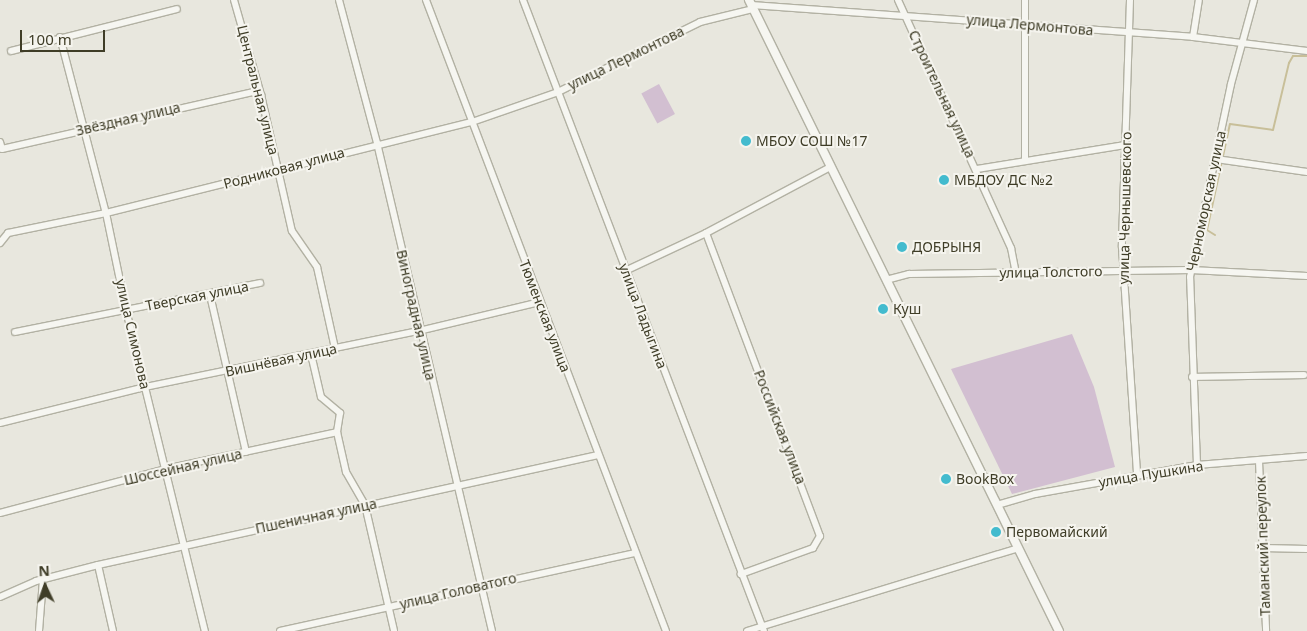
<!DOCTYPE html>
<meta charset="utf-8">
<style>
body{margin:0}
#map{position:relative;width:1307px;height:631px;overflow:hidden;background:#e8e7de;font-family:"Noto Sans",sans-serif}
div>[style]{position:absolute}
.green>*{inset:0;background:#d2bfd1;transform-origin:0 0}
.stream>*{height:2px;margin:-1px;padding:0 1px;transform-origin:1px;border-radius:1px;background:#c8bf99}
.roads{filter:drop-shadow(1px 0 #b2b1a3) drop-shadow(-1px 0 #b2b1a3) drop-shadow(0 1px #b2b1a3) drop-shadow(0 -1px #b2b1a3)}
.minor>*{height:6px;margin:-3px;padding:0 3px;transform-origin:3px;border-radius:3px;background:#f6f6f1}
.tertiary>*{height:8px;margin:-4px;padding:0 4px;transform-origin:4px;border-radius:4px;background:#f6f6f1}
.dots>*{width:14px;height:14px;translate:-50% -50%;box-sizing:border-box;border:2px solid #f5f4ee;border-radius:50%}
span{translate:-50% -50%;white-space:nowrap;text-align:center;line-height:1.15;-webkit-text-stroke:4px #f5f4ee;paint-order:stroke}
.street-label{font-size:14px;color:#3f3d27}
.poi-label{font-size:14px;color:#3f3d27}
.left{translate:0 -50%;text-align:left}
.north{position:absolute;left:20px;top:561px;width:50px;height:50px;-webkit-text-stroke:4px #f5f4ee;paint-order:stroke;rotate:357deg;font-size:14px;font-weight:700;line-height:20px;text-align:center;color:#3f3d27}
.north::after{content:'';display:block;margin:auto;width:18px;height:22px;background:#3f3d27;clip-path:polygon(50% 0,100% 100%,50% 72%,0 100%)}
.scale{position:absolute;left:20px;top:30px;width:85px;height:22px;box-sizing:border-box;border:2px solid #3f3d27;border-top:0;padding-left:6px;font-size:15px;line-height:18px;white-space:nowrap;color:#3f3d27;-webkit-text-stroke:4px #f5f4ee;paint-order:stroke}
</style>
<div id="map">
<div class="green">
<div style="left:659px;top:84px;width:34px;height:20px;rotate:62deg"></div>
<div style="clip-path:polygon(1072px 334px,1094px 387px,1115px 467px,1012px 494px,951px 369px)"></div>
</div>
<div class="stream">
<div style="left:1215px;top:235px;width:9px;rotate:-148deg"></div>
<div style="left:1207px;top:230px;width:108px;rotate:-77.8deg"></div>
<div style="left:1230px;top:124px;width:43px;rotate:7.9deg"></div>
<div style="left:1273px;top:130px;width:69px;rotate:-76.6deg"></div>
<div style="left:1289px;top:63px;width:8px;rotate:-60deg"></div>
<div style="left:1293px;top:56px;width:14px"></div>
</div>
<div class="roads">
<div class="minor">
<div style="left:234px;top:0;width:99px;rotate:74.1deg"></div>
<div style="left:261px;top:95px;width:139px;rotate:77.2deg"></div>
<div style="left:292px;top:231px;width:44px;rotate:55.2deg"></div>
<div style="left:317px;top:267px;width:83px;rotate:77.5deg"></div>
<div style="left:339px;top:0;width:148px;rotate:75.1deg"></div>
<div style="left:377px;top:143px;width:501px;rotate:76.74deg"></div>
<div style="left:426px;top:0;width:675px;rotate:69.18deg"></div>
<div style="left:523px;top:0;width:675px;rotate:69.1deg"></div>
<div style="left:898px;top:0;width:273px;rotate:65.5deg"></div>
<div style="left:1011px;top:248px;width:25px;rotate:79deg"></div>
<div style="left:1025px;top:0;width:159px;rotate:90deg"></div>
<div style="left:1130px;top:0;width:247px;rotate:91.9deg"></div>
<div style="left:1122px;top:247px;width:228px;rotate:86.2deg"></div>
<div style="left:751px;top:5px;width:443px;rotate:4.1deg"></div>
<div style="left:1193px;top:37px;width:115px;rotate:7deg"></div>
<div style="left:60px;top:37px;width:182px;rotate:75.4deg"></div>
<div style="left:106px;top:213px;width:99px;rotate:78.3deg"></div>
<div style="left:126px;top:310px;width:331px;rotate:76.2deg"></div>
<div style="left:1193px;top:37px;width:37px;rotate:-81deg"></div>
<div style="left:11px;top:51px;width:171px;rotate:-14.2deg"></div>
<div style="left:0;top:142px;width:7px;rotate:74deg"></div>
<div style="left:2px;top:149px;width:257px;rotate:-12.8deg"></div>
<div style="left:253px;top:92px;width:9px;rotate:21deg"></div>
<div style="left:1216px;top:159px;width:92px;rotate:8.1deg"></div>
<div style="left:977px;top:169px;width:150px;rotate:-9.2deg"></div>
<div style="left:706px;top:233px;width:324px;rotate:69.4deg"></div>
<div style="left:820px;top:536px;width:14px;rotate:120deg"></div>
<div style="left:813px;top:548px;width:77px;rotate:160.1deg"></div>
<div style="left:0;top:243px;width:13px;rotate:-51deg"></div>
<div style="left:8px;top:233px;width:100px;rotate:-11.5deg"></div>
<div style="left:106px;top:213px;width:377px;rotate:-14deg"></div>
<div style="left:472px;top:122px;width:91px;rotate:-19.2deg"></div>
<div style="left:558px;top:92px;width:158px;rotate:-26.2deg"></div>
<div style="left:700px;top:22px;width:55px;rotate:-13.8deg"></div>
<div style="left:625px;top:271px;width:89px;rotate:-25.1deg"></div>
<div style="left:706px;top:233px;width:140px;rotate:-28deg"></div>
<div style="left:886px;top:280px;width:24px;rotate:-15deg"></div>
<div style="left:909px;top:274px;width:282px;rotate:-0.8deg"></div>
<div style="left:1191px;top:270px;width:116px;rotate:3deg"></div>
<div style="left:210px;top:295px;width:161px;rotate:77.1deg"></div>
<div style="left:15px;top:332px;width:250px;rotate:-11.3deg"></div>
<div style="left:311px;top:354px;width:44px;rotate:76.9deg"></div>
<div style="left:321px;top:397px;width:25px;rotate:40deg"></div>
<div style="left:340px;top:413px;width:19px;rotate:99deg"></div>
<div style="left:337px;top:432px;width:41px;rotate:77.3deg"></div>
<div style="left:346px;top:472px;width:38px;rotate:60deg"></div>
<div style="left:365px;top:505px;width:129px;rotate:77deg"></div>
<div style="left:1192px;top:377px;width:112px;rotate:-1deg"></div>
<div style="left:0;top:423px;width:149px;rotate:-13.9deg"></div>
<div style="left:145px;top:387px;width:280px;rotate:-11.6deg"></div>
<div style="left:419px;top:331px;width:124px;rotate:-13.5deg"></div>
<div style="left:1259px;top:461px;width:170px;rotate:87.6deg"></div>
<div style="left:1197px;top:465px;width:188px;rotate:-92.1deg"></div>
<div style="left:1190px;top:277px;width:197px;rotate:-78deg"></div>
<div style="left:1231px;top:84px;width:87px;rotate:-74.7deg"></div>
<div style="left:997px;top:505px;width:40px;rotate:-16deg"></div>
<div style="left:1035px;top:494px;width:165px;rotate:-10.1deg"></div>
<div style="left:1197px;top:465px;width:110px;rotate:-4.7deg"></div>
<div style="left:0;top:513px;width:171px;rotate:-14.9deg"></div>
<div style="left:165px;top:469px;width:176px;rotate:-12.1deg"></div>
<div style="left:1263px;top:548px;width:44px;rotate:1.3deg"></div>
<div style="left:98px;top:565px;width:68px;rotate:77.2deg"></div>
<div style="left:0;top:597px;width:39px;rotate:-24deg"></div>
<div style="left:36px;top:581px;width:64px;rotate:-14.5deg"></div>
<div style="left:98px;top:565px;width:512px;rotate:-12.41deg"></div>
<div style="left:39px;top:631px;width:52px;rotate:-85.6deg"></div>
<div style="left:280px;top:631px;width:364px;rotate:-12.4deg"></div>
<div style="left:747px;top:631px;width:283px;rotate:-17deg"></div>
</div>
<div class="tertiary">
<div style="left:749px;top:0;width:703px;rotate:63.84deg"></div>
</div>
</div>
<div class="dots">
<div style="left:746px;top:141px;background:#43bbce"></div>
<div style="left:944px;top:180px;background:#43bbce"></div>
<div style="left:902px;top:247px;background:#43bbce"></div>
<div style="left:883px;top:309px;background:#43bbce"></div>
<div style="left:946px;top:479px;background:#43bbce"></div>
<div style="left:996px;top:532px;background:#43bbce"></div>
</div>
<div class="street-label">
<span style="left:1030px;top:25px;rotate:5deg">улица Лермонтова</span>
<span style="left:626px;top:58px;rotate:-26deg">улица Лермонтова</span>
<span style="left:258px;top:90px;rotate:76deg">Центральная улица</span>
<span style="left:942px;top:94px;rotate:65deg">Строительная улица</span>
<span style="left:128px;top:119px;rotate:-13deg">Звёздная улица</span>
<span style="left:284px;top:168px;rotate:-15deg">Родниковая улица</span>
<span style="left:1206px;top:201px;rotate:-78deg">Черноморская улица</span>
<span style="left:1125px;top:208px;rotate:-89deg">улица Чернышевского</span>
<span style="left:1051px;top:272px;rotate:-1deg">улица Толстого</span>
<span style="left:197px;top:296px;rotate:-11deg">Тверская улица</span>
<span style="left:416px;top:315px;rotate:77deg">Виноградная улица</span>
<span style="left:545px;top:316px;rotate:69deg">Тюменская улица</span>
<span style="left:643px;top:316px;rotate:69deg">улица Ладыгина</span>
<span style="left:133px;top:334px;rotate:77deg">улица Симонова</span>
<span style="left:281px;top:360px;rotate:-12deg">Вишнёвая улица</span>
<span style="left:780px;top:427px;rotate:69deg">Российская улица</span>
<span style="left:183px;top:467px;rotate:-13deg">Шоссейная улица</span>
<span style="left:1151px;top:474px;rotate:-9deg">улица Пушкина</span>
<span style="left:316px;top:516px;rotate:-12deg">Пшеничная улица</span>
<span style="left:1263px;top:546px;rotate:-92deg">Таманский переулок</span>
<span style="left:458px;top:591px;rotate:-13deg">улица Головатого</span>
</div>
<div class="poi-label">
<span class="left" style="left:756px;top:141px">МБОУ СОШ №17</span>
<span class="left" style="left:954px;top:180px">МБДОУ ДС №2</span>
<span class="left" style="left:912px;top:247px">ДОБРЫНЯ</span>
<span class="left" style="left:893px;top:309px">Куш</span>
<span class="left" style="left:956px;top:479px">BookBox</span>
<span class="left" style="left:1006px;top:532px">Первомайский</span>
</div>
<div class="north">N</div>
<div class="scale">100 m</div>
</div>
